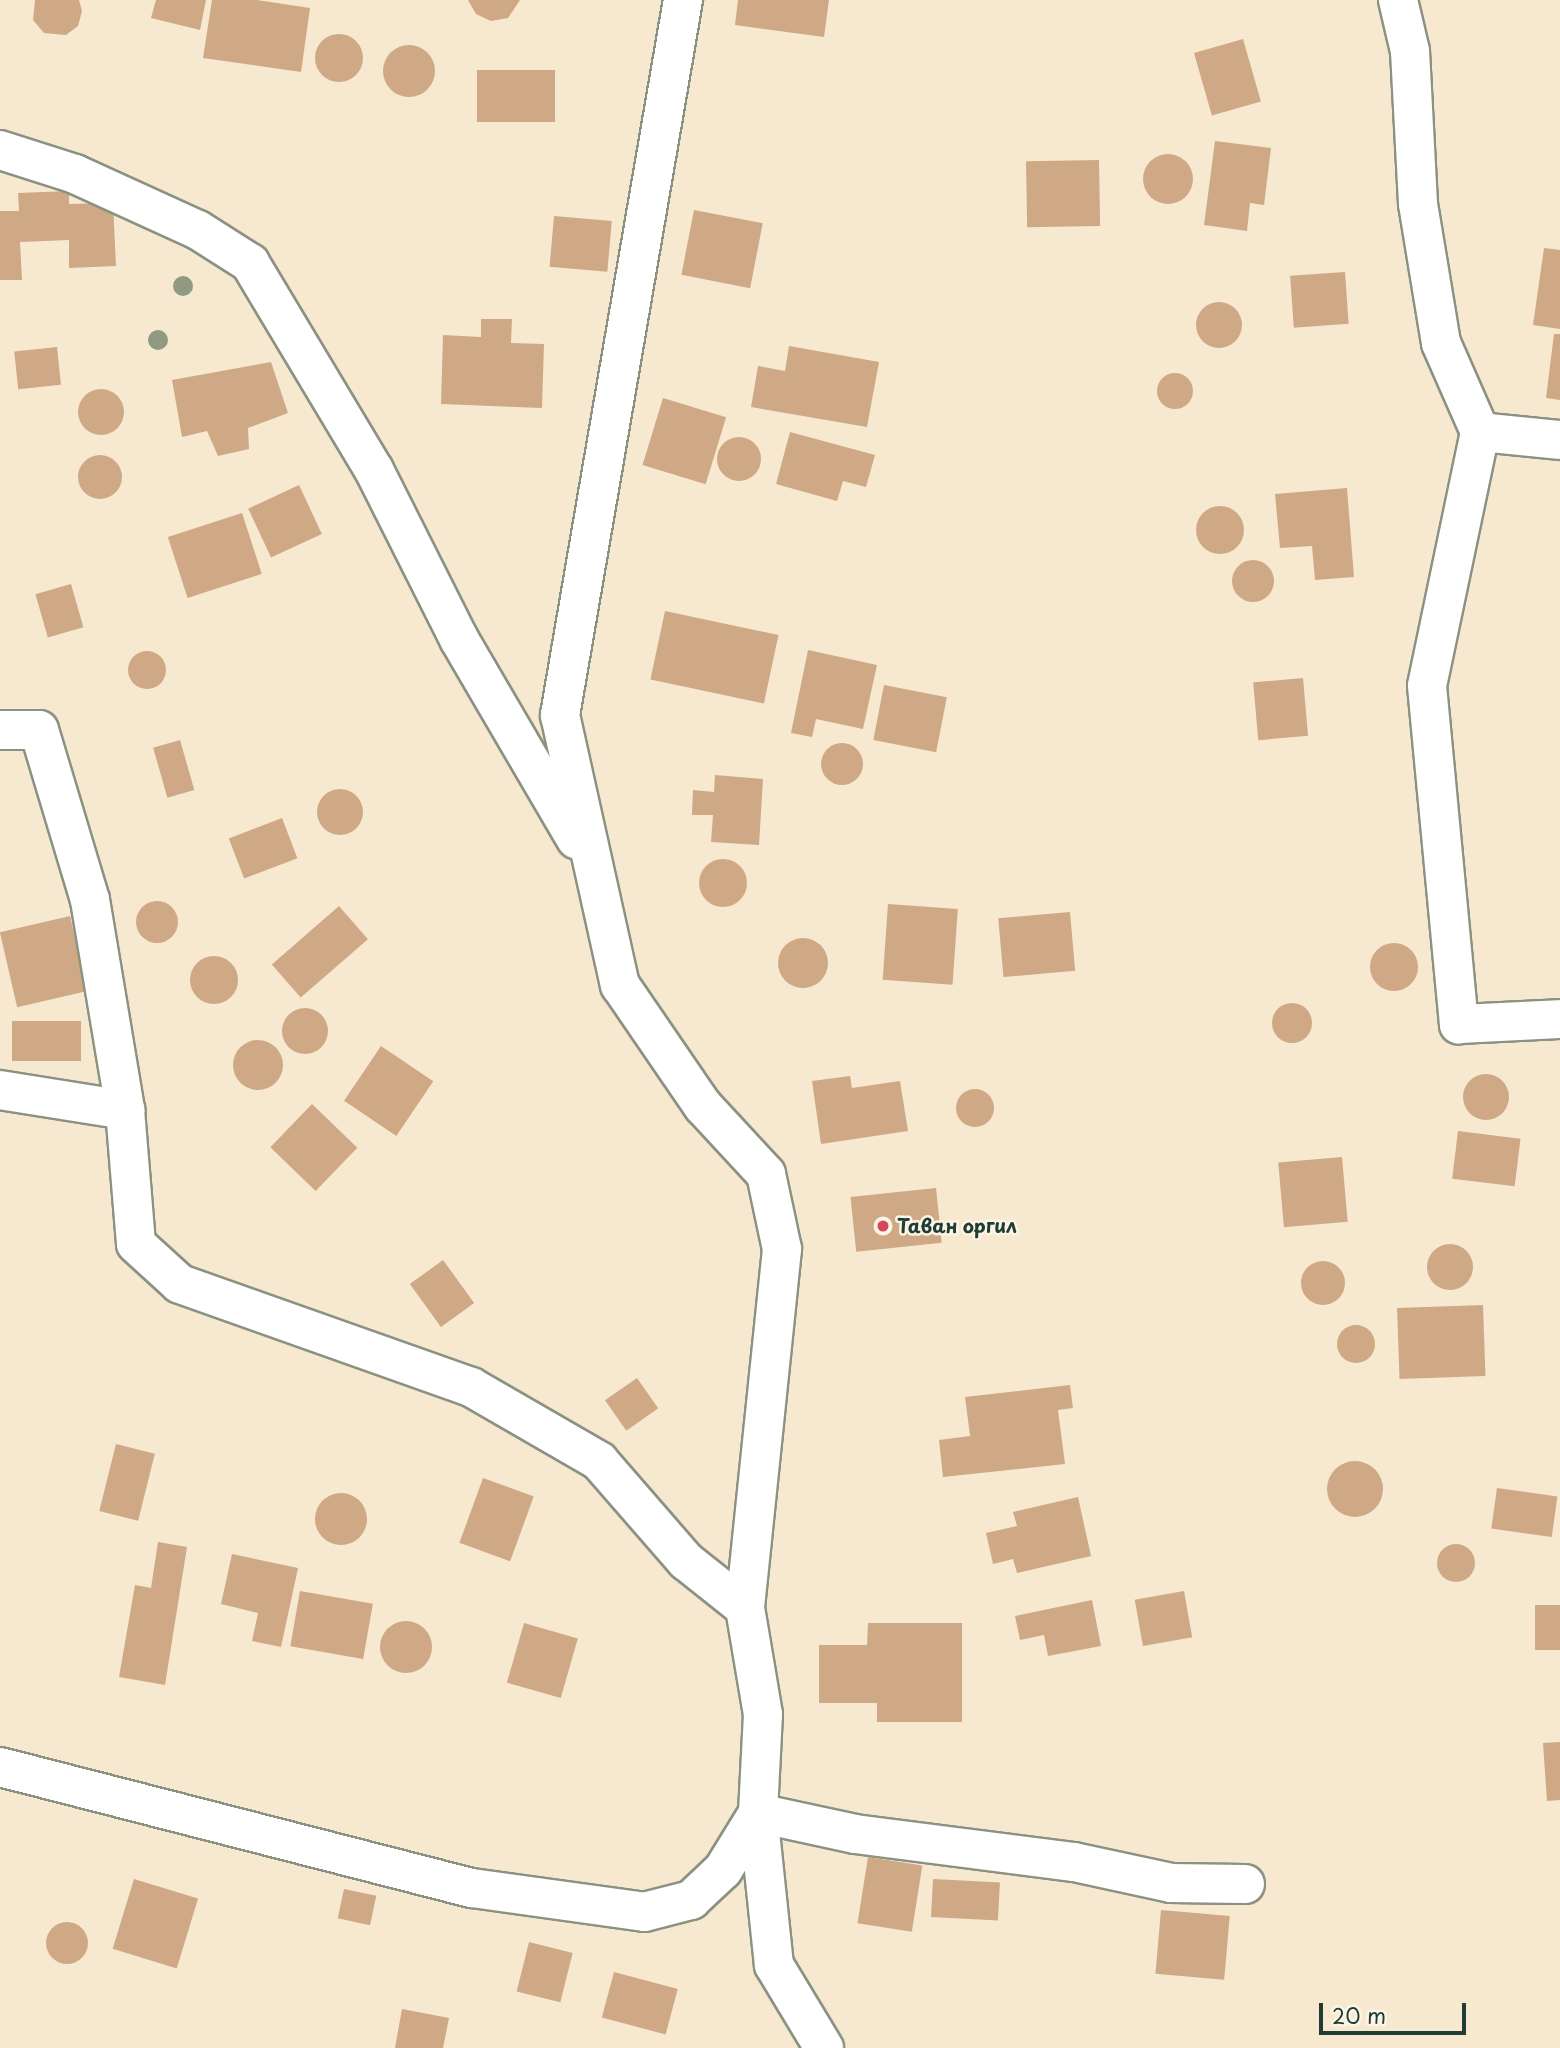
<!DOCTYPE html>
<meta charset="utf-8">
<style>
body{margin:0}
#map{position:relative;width:1560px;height:2048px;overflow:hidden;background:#f7e8d0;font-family:"Playpen Sans",sans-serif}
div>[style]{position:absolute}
.building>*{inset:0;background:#cfa985;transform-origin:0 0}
.round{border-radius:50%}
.roads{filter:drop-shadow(2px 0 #8b9282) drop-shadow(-2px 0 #8b9282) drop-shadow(0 2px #8b9282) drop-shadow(0 -2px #8b9282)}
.minor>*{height:38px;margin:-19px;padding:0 19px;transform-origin:19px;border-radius:19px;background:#fff}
.trees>*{width:20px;height:20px;margin:-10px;border-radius:50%;background:#909a82}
.dots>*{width:19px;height:19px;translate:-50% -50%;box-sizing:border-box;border:4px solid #fcf5e5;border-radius:50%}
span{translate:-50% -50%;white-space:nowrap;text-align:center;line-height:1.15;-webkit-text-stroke:5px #fcf5e5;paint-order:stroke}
.poi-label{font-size:19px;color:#1f3d34;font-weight:700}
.left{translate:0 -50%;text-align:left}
.scale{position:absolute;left:1319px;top:2003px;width:147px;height:32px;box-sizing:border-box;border:4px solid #1f3d34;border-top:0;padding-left:9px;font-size:21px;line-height:24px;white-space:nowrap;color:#1f3d34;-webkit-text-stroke:5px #fcf5e5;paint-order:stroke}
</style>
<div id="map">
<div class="building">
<div style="clip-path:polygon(35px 0,79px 0,82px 11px,78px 26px,66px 35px,44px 33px,33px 20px)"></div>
<div style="clip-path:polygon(156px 0,206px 0,200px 30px,151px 18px)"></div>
<div style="clip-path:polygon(212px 0,257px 0,310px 8px,301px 72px,203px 58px)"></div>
<div style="clip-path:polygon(468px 0,520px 0,508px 18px,491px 21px,476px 14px)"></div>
<div style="clip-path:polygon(738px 0,829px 0,824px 37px,735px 25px)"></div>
<div class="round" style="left:315px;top:34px;width:48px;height:48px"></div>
<div style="left:1243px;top:39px;width:65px;height:51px;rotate:74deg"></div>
<div class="round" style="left:383px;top:45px;width:52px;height:52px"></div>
<div style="left:555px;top:70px;width:52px;height:78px;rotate:90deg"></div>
<div style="clip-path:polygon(1215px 141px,1271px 148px,1264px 205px,1250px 203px,1247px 231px,1204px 225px)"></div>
<div class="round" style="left:1143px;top:154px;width:50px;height:50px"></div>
<div style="left:1099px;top:160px;width:66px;height:73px;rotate:89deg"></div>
<div style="clip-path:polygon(69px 191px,69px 204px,113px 203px,116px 266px,69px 268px,69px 240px,20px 242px,22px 280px,0 280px,0 211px,19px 211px,18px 193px)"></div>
<div style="left:694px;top:210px;width:70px;height:66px;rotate:11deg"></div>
<div style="left:554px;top:216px;width:58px;height:51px;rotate:5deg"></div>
<div style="clip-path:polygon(1544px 248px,1560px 250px,1560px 329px,1533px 325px)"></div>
<div style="left:1345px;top:272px;width:52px;height:55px;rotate:86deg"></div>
<div class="round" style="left:1196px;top:302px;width:46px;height:46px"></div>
<div style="clip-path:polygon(481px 319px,512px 319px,511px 343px,544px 344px,542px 408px,441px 404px,443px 335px,481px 337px)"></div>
<div style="clip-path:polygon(1554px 334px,1560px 334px,1560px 400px,1546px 398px)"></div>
<div style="clip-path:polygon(789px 346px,879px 362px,867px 427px,751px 407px,758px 366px,785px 371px)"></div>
<div style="left:57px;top:347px;width:38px;height:43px;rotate:84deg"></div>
<div style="clip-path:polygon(271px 362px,288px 413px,248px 428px,249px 449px,218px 456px,207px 431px,182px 437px,172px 380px)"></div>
<div class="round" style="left:1157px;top:373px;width:36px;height:36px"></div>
<div class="round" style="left:78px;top:389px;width:46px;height:46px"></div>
<div style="left:663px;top:398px;width:66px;height:70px;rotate:17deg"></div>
<div style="clip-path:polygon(790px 432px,875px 455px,866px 487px,843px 481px,837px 501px,776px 484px)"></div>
<div class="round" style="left:717px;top:437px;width:44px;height:44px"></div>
<div class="round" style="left:78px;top:455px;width:44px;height:44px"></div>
<div style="left:299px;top:485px;width:54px;height:56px;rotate:65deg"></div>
<div style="clip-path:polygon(1347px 488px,1354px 577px,1315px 580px,1312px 546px,1280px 548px,1275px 494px)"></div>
<div class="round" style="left:1196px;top:506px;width:48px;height:48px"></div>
<div style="left:242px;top:513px;width:64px;height:78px;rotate:72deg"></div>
<div class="round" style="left:1232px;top:560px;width:42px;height:42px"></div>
<div style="left:71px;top:584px;width:45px;height:37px;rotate:74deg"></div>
<div style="left:665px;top:611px;width:116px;height:70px;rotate:12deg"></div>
<div style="clip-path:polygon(808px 650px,877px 665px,863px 729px,816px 719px,812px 737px,791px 733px)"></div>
<div class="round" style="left:128px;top:651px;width:38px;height:38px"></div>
<div style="left:1303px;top:678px;width:58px;height:50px;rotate:85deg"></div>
<div style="left:884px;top:685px;width:64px;height:56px;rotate:11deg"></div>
<div style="left:180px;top:740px;width:52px;height:28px;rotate:74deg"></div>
<div class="round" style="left:821px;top:743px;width:42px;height:42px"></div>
<div style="clip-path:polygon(715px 775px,763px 779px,759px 845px,711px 842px,713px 815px,692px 815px,693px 790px,714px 792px)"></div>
<div class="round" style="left:317px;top:789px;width:46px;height:46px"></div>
<div style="left:282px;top:818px;width:43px;height:57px;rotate:69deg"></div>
<div class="round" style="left:699px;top:859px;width:48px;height:48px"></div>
<div class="round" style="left:136px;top:901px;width:42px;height:42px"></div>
<div style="left:888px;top:904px;width:70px;height:76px;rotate:4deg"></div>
<div style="left:339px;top:906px;width:44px;height:89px;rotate:49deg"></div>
<div style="left:1070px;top:912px;width:59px;height:72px;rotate:85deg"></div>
<div style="left:70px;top:916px;width:77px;height:72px;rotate:77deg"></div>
<div class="round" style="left:778px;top:938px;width:50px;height:50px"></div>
<div class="round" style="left:1370px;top:943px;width:48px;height:48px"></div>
<div class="round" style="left:190px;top:956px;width:48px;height:48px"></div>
<div class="round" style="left:1272px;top:1003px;width:40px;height:40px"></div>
<div class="round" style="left:282px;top:1008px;width:46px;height:46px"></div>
<div style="left:12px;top:1021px;width:69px;height:40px"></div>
<div class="round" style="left:233px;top:1040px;width:50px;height:50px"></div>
<div style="left:381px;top:1046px;width:63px;height:66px;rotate:34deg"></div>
<div class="round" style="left:1463px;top:1074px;width:46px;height:46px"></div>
<div style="clip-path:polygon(850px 1076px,852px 1088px,900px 1081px,908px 1131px,821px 1144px,812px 1081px)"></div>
<div class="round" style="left:956px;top:1089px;width:38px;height:38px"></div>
<div style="left:312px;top:1104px;width:63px;height:60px;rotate:44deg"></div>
<div style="left:1458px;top:1131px;width:63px;height:48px;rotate:7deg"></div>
<div style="left:1342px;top:1157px;width:65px;height:64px;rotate:85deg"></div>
<div style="left:936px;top:1188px;width:55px;height:86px;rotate:84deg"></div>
<div class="round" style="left:1427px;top:1244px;width:46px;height:46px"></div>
<div style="left:443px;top:1260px;width:53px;height:41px;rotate:54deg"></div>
<div class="round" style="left:1301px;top:1261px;width:44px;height:44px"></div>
<div style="left:1483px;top:1305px;width:71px;height:86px;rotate:88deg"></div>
<div class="round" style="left:1337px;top:1325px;width:38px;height:38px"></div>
<div style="left:637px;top:1378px;width:37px;height:39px;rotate:55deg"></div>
<div style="clip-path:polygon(1070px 1385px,1073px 1408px,1058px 1410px,1065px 1464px,943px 1477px,939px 1440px,970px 1436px,965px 1397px)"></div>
<div style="left:116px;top:1444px;width:40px;height:69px;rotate:14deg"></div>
<div class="round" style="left:1327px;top:1461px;width:56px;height:56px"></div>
<div style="left:483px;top:1478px;width:54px;height:69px;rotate:20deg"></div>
<div style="left:1497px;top:1488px;width:61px;height:41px;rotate:8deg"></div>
<div class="round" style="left:315px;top:1493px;width:52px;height:52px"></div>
<div style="clip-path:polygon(1078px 1497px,1091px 1556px,1017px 1573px,1013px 1559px,993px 1564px,986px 1533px,1017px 1526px,1013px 1512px)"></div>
<div style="clip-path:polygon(158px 1542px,187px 1547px,165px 1685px,119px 1677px,135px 1585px,151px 1588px)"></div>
<div class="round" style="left:1437px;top:1544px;width:38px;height:38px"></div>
<div style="clip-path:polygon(232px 1554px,298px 1568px,281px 1647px,252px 1641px,258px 1613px,221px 1604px)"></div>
<div style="left:300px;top:1591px;width:74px;height:56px;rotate:10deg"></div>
<div style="left:1184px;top:1591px;width:47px;height:50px;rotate:80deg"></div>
<div style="clip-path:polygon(1092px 1600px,1101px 1646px,1048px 1656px,1044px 1635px,1020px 1640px,1015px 1616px)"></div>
<div style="left:1560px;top:1605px;width:45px;height:25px;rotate:90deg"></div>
<div class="round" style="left:380px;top:1621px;width:52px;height:52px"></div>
<div style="left:524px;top:1623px;width:56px;height:62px;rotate:16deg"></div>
<div style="clip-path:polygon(868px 1623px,962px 1623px,962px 1722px,877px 1722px,877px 1703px,819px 1703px,819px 1645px,867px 1645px)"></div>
<div style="clip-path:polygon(1560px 1742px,1560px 1800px,1547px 1801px,1543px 1743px)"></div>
<div style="left:868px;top:1857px;width:55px;height:67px;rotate:9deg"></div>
<div style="left:134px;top:1879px;width:67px;height:73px;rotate:17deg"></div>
<div style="left:933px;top:1879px;width:67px;height:38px;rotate:3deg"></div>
<div style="left:344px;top:1889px;width:33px;height:30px;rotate:12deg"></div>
<div style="left:1161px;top:1910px;width:69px;height:64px;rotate:5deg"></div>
<div class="round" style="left:46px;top:1922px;width:42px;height:42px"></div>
<div style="left:529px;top:1942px;width:45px;height:51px;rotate:14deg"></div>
<div style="left:614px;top:1972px;width:66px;height:47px;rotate:15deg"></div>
<div style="clip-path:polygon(402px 2009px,449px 2018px,443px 2048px,395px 2048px)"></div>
</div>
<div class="roads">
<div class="minor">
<div style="left:683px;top:0;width:726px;rotate:99.76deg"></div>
<div style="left:560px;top:715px;width:277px;rotate:77.5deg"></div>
<div style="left:620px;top:985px;width:147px;rotate:55.6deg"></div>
<div style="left:703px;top:1106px;width:93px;rotate:47.2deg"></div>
<div style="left:766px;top:1174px;width:77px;rotate:78deg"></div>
<div style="left:782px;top:1249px;width:361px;rotate:95.9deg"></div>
<div style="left:1398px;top:0;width:52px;rotate:76.8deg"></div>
<div style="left:1410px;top:51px;width:153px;rotate:87deg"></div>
<div style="left:1418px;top:204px;width:141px;rotate:80.6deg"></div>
<div style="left:1441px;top:343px;width:97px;rotate:66.3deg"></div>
<div style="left:1480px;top:432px;width:259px;rotate:101.8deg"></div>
<div style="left:1427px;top:686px;width:340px;rotate:84.6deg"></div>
<div style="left:1459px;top:1024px;width:101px;rotate:-2.8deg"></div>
<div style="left:0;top:150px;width:79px;rotate:17.7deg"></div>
<div style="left:75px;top:174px;width:135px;rotate:24.5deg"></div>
<div style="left:198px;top:230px;width:62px;rotate:32.4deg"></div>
<div style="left:250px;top:263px;width:241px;rotate:59.1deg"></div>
<div style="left:374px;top:470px;width:189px;rotate:63.3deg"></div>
<div style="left:459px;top:639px;width:232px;rotate:59.7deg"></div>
<div style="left:1480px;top:432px;width:80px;rotate:5.7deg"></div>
<div style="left:0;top:730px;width:39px"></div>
<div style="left:39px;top:730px;width:177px;rotate:73.3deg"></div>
<div style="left:90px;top:900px;width:213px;rotate:80.5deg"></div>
<div style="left:0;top:1090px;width:127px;rotate:9.1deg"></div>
<div style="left:125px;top:1110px;width:134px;rotate:85.3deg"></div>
<div style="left:136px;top:1244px;width:59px;rotate:42.3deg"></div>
<div style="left:180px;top:1284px;width:309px;rotate:19.5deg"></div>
<div style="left:471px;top:1387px;width:148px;rotate:30deg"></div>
<div style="left:599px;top:1461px;width:133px;rotate:49deg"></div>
<div style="left:686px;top:1561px;width:75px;rotate:38.5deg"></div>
<div style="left:745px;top:1608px;width:108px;rotate:80.4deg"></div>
<div style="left:763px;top:1714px;width:99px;rotate:92.9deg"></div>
<div style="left:758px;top:1813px;width:153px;rotate:84deg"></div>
<div style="left:774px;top:1965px;width:97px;rotate:58.9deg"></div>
<div style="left:0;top:1767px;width:487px;rotate:14.4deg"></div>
<div style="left:472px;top:1888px;width:174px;rotate:7.9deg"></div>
<div style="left:644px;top:1912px;width:49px;rotate:-14.3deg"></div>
<div style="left:691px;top:1900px;width:44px;rotate:-43.2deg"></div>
<div style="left:723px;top:1870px;width:67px;rotate:-58.4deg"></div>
<div style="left:758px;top:1813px;width:99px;rotate:12.2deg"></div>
<div style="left:855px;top:1834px;width:221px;rotate:7.3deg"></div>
<div style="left:1074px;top:1862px;width:99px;rotate:12.2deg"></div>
<div style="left:1171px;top:1883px;width:74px;rotate:0.8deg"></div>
</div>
</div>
<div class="trees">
<div style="left:183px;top:286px"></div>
<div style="left:158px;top:340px"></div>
</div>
<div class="dots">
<div style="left:883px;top:1226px;background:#d1495b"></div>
</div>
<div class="poi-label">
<span class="left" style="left:897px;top:1226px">Таван оргил</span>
</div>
<div class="scale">20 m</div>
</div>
